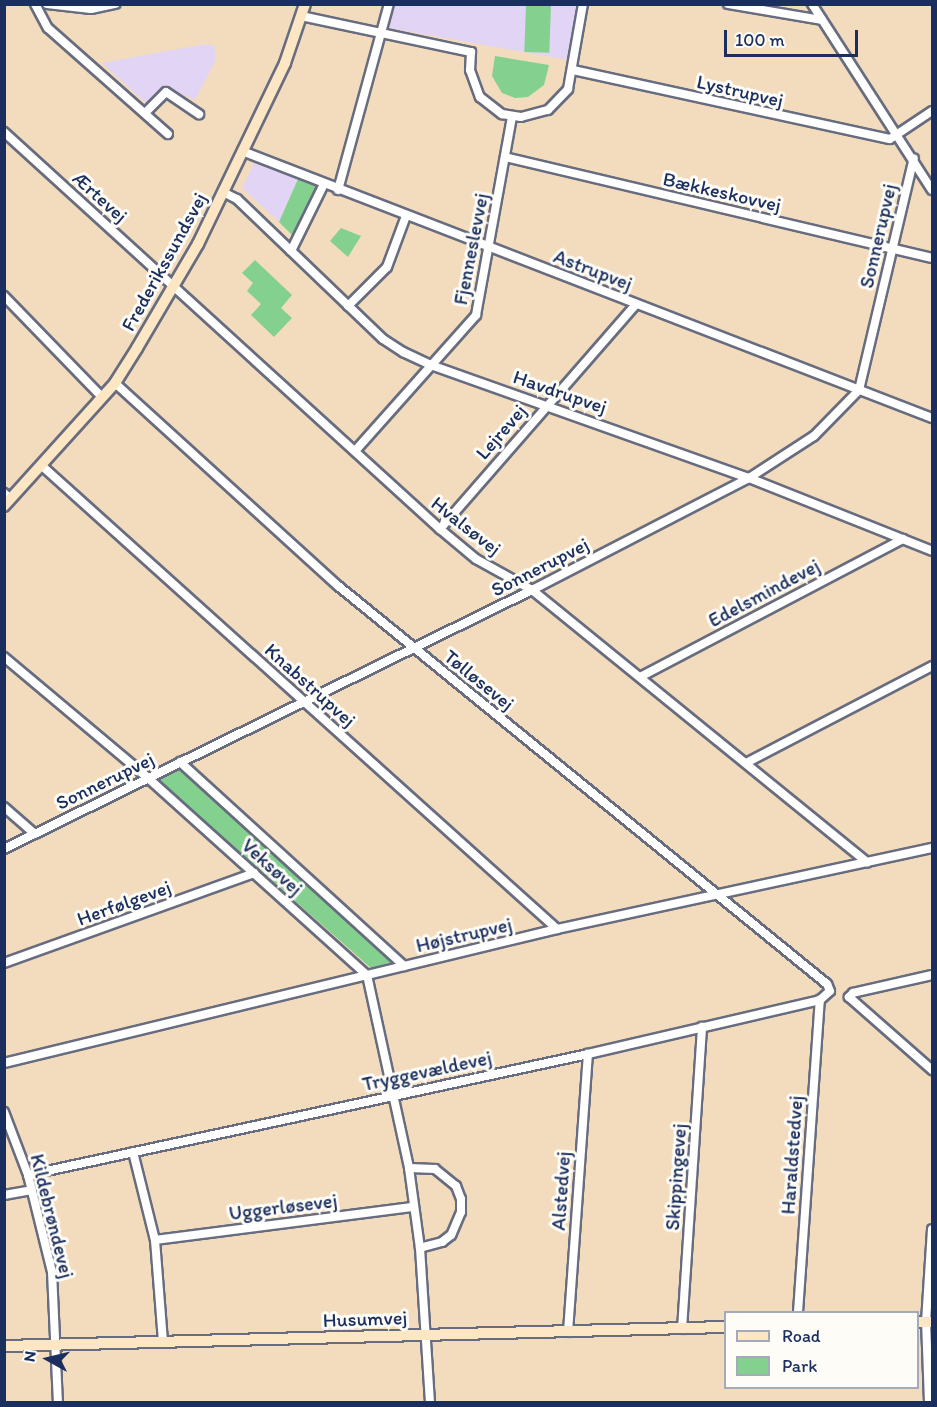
<!DOCTYPE html>
<meta charset="utf-8">
<style>
body{margin:0}
#map{position:relative;width:937px;height:1407px;overflow:hidden;background:#f3dcbd;font-family:Itim,sans-serif}
div>[style]{position:absolute}
.built>*{inset:0;background:#e1d4f4}
.green>*{inset:0;background:#84d08e;transform-origin:0 0}
.roads{filter:drop-shadow(2px 0 #676c7f) drop-shadow(-2px 0 #676c7f) drop-shadow(0 2px #676c7f) drop-shadow(0 -2px #676c7f)}
.street>*{height:8px;margin:-4px;padding:0 4px;transform-origin:4px;border-radius:4px;background:#fff}
.secondary>*{height:10px;margin:-5px;padding:0 5px;transform-origin:5px;border-radius:5px;background:#fce6c4}
span{translate:-50% -50%;white-space:nowrap;text-align:center;line-height:1.15;-webkit-text-stroke:6px #fdfcf7;paint-order:stroke}
.street-label{font-size:20px;color:#1b2f5e}
.frame{position:absolute;inset:0;border:6px solid #1b2f5e;pointer-events:none}
.legend{position:absolute;left:724px;top:1311px;width:195px;height:78px;box-sizing:border-box;background:#fdfcf7;border:2px solid #a3aaba;margin:0;padding:8px 10px;list-style:none;font-size:18px;color:#1b2f5e}
.legend li{display:flex;align-items:center;gap:12px;height:30px}
.legend b{width:30px;border:2px solid #a3aaba}
.north{position:absolute;left:18px;top:1329px;width:60px;height:60px;-webkit-text-stroke:4px #fdfcf7;paint-order:stroke;rotate:278deg;font-size:16px;font-weight:700;line-height:24px;text-align:center;color:#1b2f5e}
.north::after{content:'';display:block;margin:auto;width:21px;height:27px;background:#1b2f5e;clip-path:polygon(50% 0,100% 100%,50% 72%,0 100%)}
.scale{position:absolute;left:724px;top:30px;width:134px;height:27px;box-sizing:border-box;border:3px solid #1b2f5e;border-top:0;padding-left:8px;font-size:18px;line-height:21px;white-space:nowrap;color:#1b2f5e;-webkit-text-stroke:4px #fdfcf7;paint-order:stroke}
</style>
<div id="map">
<div class="built">
<div style="clip-path:polygon(395px 5px,577px 5px,568px 60px,389px 28px)"></div>
<div style="clip-path:polygon(200px 45px,214px 45px,216px 59px,195px 100px,173px 90px,162px 89px,147px 104px,102px 63px)"></div>
<div style="clip-path:polygon(254px 163px,298px 179px,279px 222px,242px 188px)"></div>
</div>
<div class="green">
<div style="left:526px;top:4px;width:25px;height:48px;rotate:2deg"></div>
<div style="clip-path:polygon(495px 56px,549px 65px,544px 85px,528px 97px,515px 98px,502px 93px,492px 76px)"></div>
<div style="clip-path:polygon(298px 179px,319px 188px,294px 237px,279px 222px)"></div>
<div style="clip-path:polygon(341px 228px,361px 236px,348px 257px,330px 241px)"></div>
<div style="clip-path:polygon(255px 260px,292px 295px,281px 308px,292px 318px,274px 337px,251px 315px,261px 304px,247px 291px,253px 283px,242px 273px)"></div>
<div style="clip-path:polygon(178px 769px,392px 957px,393px 962px,371px 968px,158px 780px)"></div>
</div>
<div class="roads">
<div class="street">
<div style="left:35px;top:4px;width:27px;rotate:62deg"></div>
<div style="left:48px;top:28px;width:160px;rotate:41.5deg"></div>
<div style="left:47px;top:4px;width:44px;rotate:6.5deg"></div>
<div style="left:91px;top:9px;width:25px;rotate:-12deg"></div>
<div style="left:728px;top:4px;width:95px;rotate:9.7deg"></div>
<div style="left:812px;top:4px;width:221px;rotate:57.2deg"></div>
<div style="left:301px;top:16px;width:174px;rotate:12deg"></div>
<div style="left:471px;top:52px;width:18px;rotate:93deg"></div>
<div style="left:470px;top:70px;width:29px;rotate:70deg"></div>
<div style="left:480px;top:97px;width:28px;rotate:38deg"></div>
<div style="left:502px;top:114px;width:19px;rotate:9deg"></div>
<div style="left:521px;top:117px;width:28px;rotate:-15deg"></div>
<div style="left:548px;top:110px;width:29px;rotate:-46deg"></div>
<div style="left:568px;top:89px;width:86px;rotate:-80deg"></div>
<div style="left:573px;top:70px;width:324px;rotate:12.3deg"></div>
<div style="left:890px;top:139px;width:50px;rotate:-33.7deg"></div>
<div style="left:146px;top:112px;width:28px;rotate:-45deg"></div>
<div style="left:166px;top:92px;width:40px;rotate:34deg"></div>
<div style="left:4px;top:132px;width:590px;rotate:42.32deg"></div>
<div style="left:440px;top:529px;width:47px;rotate:39.8deg"></div>
<div style="left:476px;top:559px;width:64px;rotate:29deg"></div>
<div style="left:532px;top:590px;width:432px;rotate:39.1deg"></div>
<div style="left:242px;top:151px;width:740px;rotate:21.15deg"></div>
<div style="left:505px;top:157px;width:439px;rotate:13.3deg"></div>
<div style="left:338px;top:190px;width:193px;rotate:-74.7deg"></div>
<div style="left:223px;top:192px;width:16px;rotate:27deg"></div>
<div style="left:237px;top:199px;width:202px;rotate:43.8deg"></div>
<div style="left:383px;top:339px;width:24px;rotate:33deg"></div>
<div style="left:403px;top:352px;width:31px;rotate:25deg"></div>
<div style="left:431px;top:365px;width:337px;rotate:19.6deg"></div>
<div style="left:749px;top:478px;width:197px;rotate:21.7deg"></div>
<div style="left:291px;top:251px;width:75px;rotate:-63.8deg"></div>
<div style="left:4px;top:296px;width:141px;rotate:45.9deg"></div>
<div style="left:348px;top:306px;width:55px;rotate:-45deg"></div>
<div style="left:387px;top:267px;width:54px;rotate:-69.6deg"></div>
<div style="left:355px;top:451px;width:182px;rotate:-48.3deg"></div>
<div style="left:476px;top:315px;width:202px;rotate:-79.7deg"></div>
<div style="left:41px;top:465px;width:694px;rotate:41.96deg"></div>
<div style="left:4px;top:493px;width:9px;rotate:41deg"></div>
<div style="left:440px;top:529px;width:298px;rotate:-48.9deg"></div>
<div style="left:4px;top:657px;width:188px;rotate:40deg"></div>
<div style="left:148px;top:778px;width:295px;rotate:42deg"></div>
<div style="left:367px;top:975px;width:198px;rotate:77.7deg"></div>
<div style="left:409px;top:1168px;width:81px;rotate:82.2deg"></div>
<div style="left:420px;top:1248px;width:154px;rotate:86.3deg"></div>
<div style="left:640px;top:677px;width:297px;rotate:-27.7deg"></div>
<div style="left:180px;top:762px;width:303px;rotate:42.3deg"></div>
<div style="left:746px;top:763px;width:210px;rotate:-27.5deg"></div>
<div style="left:4px;top:807px;width:41px;rotate:41.1deg"></div>
<div style="left:4px;top:849px;width:588px;rotate:-26.13deg"></div>
<div style="left:532px;top:590px;width:244px;rotate:-27.3deg"></div>
<div style="left:749px;top:478px;width:77px;rotate:-32.9deg"></div>
<div style="left:814px;top:436px;width:64px;rotate:-45.6deg"></div>
<div style="left:859px;top:390px;width:238px;rotate:-76.7deg"></div>
<div style="left:4px;top:963px;width:266px;rotate:-19.8deg"></div>
<div style="left:932px;top:975px;width:81px;rotate:167.2deg"></div>
<div style="left:853px;top:993px;width:6px;rotate:135deg"></div>
<div style="left:849px;top:997px;width:111px;rotate:41.3deg"></div>
<div style="left:4px;top:1063px;width:569px;rotate:-13.62deg"></div>
<div style="left:557px;top:929px;width:384px;rotate:-12.2deg"></div>
<div style="left:4px;top:1112px;width:67px;rotate:69.1deg"></div>
<div style="left:28px;top:1175px;width:100px;rotate:76.1deg"></div>
<div style="left:52px;top:1272px;width:130px;rotate:87.4deg"></div>
<div style="left:133px;top:1152px;width:91px;rotate:76deg"></div>
<div style="left:155px;top:1240px;width:102px;rotate:85.5deg"></div>
<div style="left:409px;top:1168px;width:26px;rotate:2deg"></div>
<div style="left:435px;top:1169px;width:27px;rotate:39deg"></div>
<div style="left:456px;top:1186px;width:14px;rotate:69deg"></div>
<div style="left:461px;top:1199px;width:13px;rotate:90deg"></div>
<div style="left:461px;top:1212px;width:25px;rotate:113deg"></div>
<div style="left:451px;top:1235px;width:11px;rotate:142deg"></div>
<div style="left:442px;top:1242px;width:23px;rotate:165deg"></div>
<div style="left:28px;top:1175px;width:573px;rotate:-12.19deg"></div>
<div style="left:588px;top:1054px;width:238px;rotate:-13.1deg"></div>
<div style="left:820px;top:1000px;width:13px;rotate:-42deg"></div>
<div style="left:830px;top:991px;width:8px;rotate:-113deg"></div>
<div style="left:827px;top:984px;width:632px;rotate:-140.84deg"></div>
<div style="left:337px;top:585px;width:300px;rotate:-137.7deg"></div>
<div style="left:4px;top:1195px;width:28px;rotate:-10deg"></div>
<div style="left:155px;top:1240px;width:261px;rotate:-7.3deg"></div>
<div style="left:798px;top:1312px;width:313px;rotate:-86deg"></div>
<div style="left:682px;top:1329px;width:303px;rotate:-86.2deg"></div>
<div style="left:568px;top:1332px;width:279px;rotate:-85.9deg"></div>
<div style="left:929px;top:1402px;width:80px;rotate:-92.1deg"></div>
<div style="left:926px;top:1322px;width:93px;rotate:-86.3deg"></div>
</div>
<div class="secondary">
<div style="left:4px;top:506px;width:166px;rotate:-47.9deg"></div>
<div style="left:115px;top:383px;width:41px;rotate:-57.8deg"></div>
<div style="left:137px;top:348px;width:121px;rotate:-59.6deg"></div>
<div style="left:198px;top:244px;width:201px;rotate:-64.3deg"></div>
<div style="left:285px;top:63px;width:62px;rotate:-71.3deg"></div>
<div style="left:918px;top:1322px;width:14px"></div>
<div style="left:4px;top:1346px;width:722px;rotate:-1.51deg"></div>
</div>
</div>
<div class="street-label">
<span style="left:740px;top:91px;rotate:13deg">Lystrupvej</span>
<span style="left:722px;top:192px;rotate:13deg">Bækkeskovvej</span>
<span style="left:100px;top:197px;rotate:42deg">Ærtevej</span>
<span style="left:878px;top:236px;rotate:-77deg">Sonnerupvej</span>
<span style="left:471px;top:249px;rotate:-79deg">Fjenneslevvej</span>
<span style="left:164px;top:262px;rotate:-61deg">Frederikssundsvej</span>
<span style="left:593px;top:270px;rotate:21deg">Astrupvej</span>
<span style="left:560px;top:392px;rotate:19deg">Havdrupvej</span>
<span style="left:501px;top:432px;rotate:-49deg">Lejrevej</span>
<span style="left:466px;top:526px;rotate:38deg">Hvalsøvej</span>
<span style="left:540px;top:567px;rotate:-27deg">Sonnerupvej</span>
<span style="left:764px;top:593px;rotate:-28deg">Edelsmindevej</span>
<span style="left:479px;top:680px;rotate:39deg">Tølløsevej</span>
<span style="left:310px;top:685px;rotate:42deg">Knabstrupvej</span>
<span style="left:105px;top:781px;rotate:-26deg">Sonnerupvej</span>
<span style="left:272px;top:867px;rotate:42deg">Veksøvej</span>
<span style="left:124px;top:903px;rotate:-20deg">Herfølgevej</span>
<span style="left:464px;top:935px;rotate:-13deg">Højstrupvej</span>
<span style="left:427px;top:1071px;rotate:-12deg">Tryggevældevej</span>
<span style="left:792px;top:1155px;rotate:-86deg">Haraldstedvej</span>
<span style="left:676px;top:1177px;rotate:-86deg">Skippingevej</span>
<span style="left:561px;top:1191px;rotate:-86deg">Alstedvej</span>
<span style="left:283px;top:1207px;rotate:-7deg">Uggerløsevej</span>
<span style="left:52px;top:1216px;rotate:76deg">Kildebrøndevej</span>
<span style="left:365px;top:1319px;rotate:-2deg">Husumvej</span>
</div>
<div class="frame"></div>
<ul class="legend">
<li><b style="height:8px;background:#fce6c4"></b>Road</li>
<li><b style="height:16px;background:#84d08e"></b>Park</li>
</ul>
<div class="north">N</div>
<div class="scale">100 m</div>
</div>
